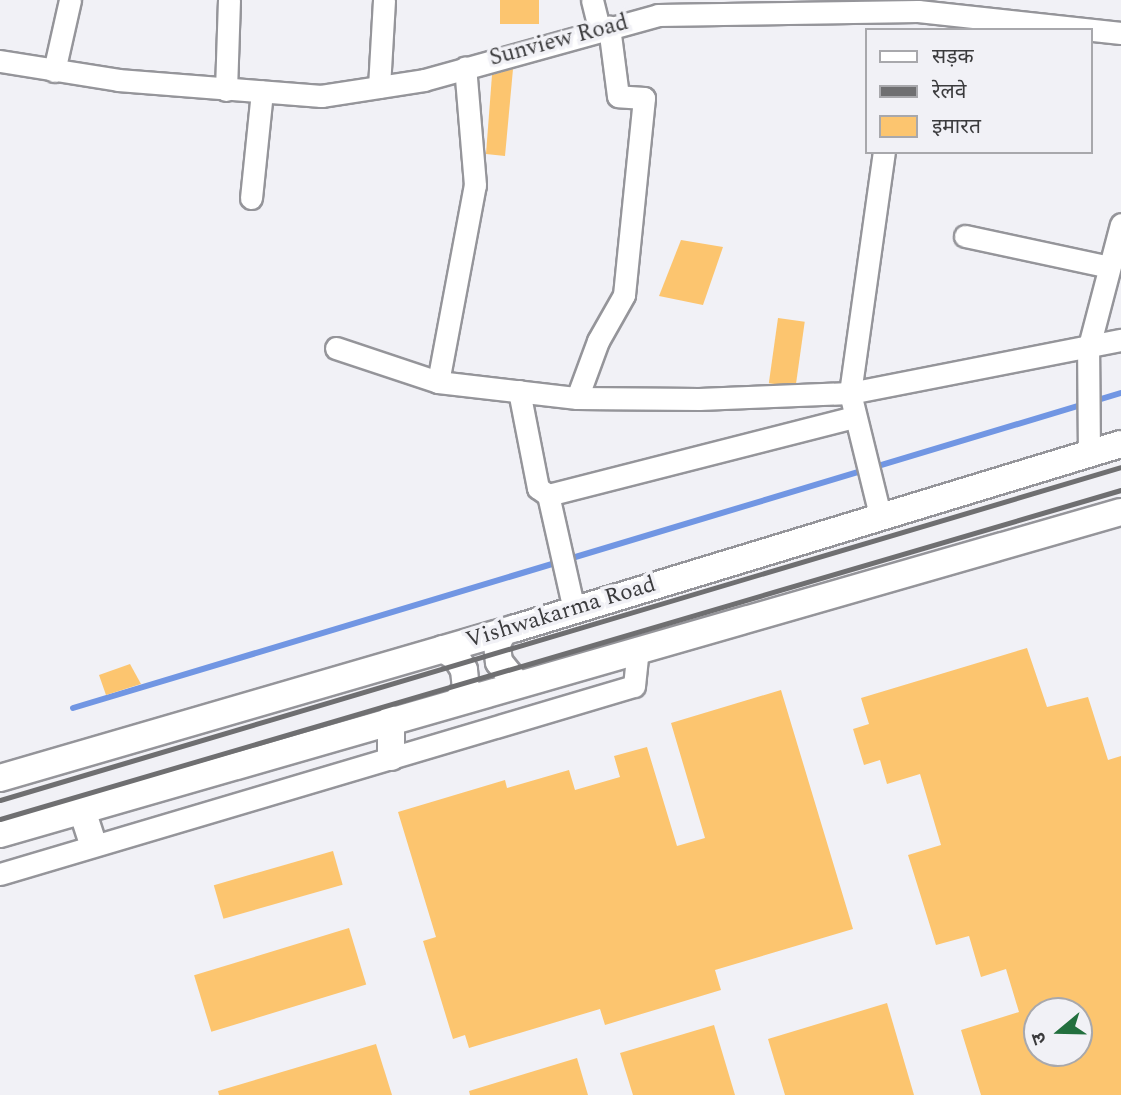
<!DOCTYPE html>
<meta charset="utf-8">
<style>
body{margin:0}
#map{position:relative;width:1121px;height:1095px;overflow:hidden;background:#f1f1f6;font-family:Spectral,"Noto Sans Devanagari",serif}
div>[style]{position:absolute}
.stream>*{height:6px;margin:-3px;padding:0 3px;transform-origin:3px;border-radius:3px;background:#7196e3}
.building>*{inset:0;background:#fcc56f;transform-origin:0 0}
.roads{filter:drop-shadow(2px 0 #95959a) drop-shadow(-2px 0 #95959a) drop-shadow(0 2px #95959a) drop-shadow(0 -2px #95959a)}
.minor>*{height:21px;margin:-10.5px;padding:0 10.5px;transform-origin:10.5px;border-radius:10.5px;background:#fff}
.major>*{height:26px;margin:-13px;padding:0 13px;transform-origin:13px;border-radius:13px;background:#fff}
.rail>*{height:5px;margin:-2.5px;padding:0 2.5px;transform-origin:2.5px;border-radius:2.5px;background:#6f6f71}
span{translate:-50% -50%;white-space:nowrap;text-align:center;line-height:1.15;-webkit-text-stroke:7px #f1f1f6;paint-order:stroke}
.street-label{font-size:23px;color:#3b3b3d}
.legend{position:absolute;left:865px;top:28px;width:228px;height:126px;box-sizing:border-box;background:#f1f1f6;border:2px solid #a8a8ac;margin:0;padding:9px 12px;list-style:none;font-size:21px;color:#3b3b3d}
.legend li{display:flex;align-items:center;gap:14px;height:35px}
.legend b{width:35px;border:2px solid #a8a8ac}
.north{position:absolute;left:1023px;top:997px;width:70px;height:70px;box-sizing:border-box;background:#f1f1f6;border:2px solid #a8a8ac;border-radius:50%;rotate:251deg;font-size:19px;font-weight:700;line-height:28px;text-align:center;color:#3b3b3d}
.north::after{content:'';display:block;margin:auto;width:24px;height:32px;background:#226f3e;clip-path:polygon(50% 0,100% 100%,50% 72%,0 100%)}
</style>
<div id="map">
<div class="stream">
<div style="left:73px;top:708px;width:1094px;rotate:-16.73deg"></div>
</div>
<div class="building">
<div style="left:500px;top:0;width:39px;height:24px"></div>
<div style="clip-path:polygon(513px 69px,505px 156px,486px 154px,492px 75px)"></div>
<div style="clip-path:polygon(681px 240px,723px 247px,703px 305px,659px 296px)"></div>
<div style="left:778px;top:318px;width:27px;height:66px;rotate:8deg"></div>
<div style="clip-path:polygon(evenodd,1027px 648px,1047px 707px,1088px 697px,1108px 760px,1121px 756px,1121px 1095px,981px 1095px,961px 1030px,1019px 1012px,1006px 969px,981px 977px,969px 936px,936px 945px,908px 855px,941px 845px,920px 774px,887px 784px,880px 760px,864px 765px,853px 729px,869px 724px,861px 698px,1027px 648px,1037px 1011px,1079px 1011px,1079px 1053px,1037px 1053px,1037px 1011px)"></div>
<div style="clip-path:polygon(130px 664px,141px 684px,106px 695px,99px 675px)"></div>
<div style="clip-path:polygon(781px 690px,853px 929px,715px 970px,721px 990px,605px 1025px,600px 1009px,469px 1048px,465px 1035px,453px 1039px,423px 941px,436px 937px,398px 812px,505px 780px,507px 788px,569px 770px,575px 790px,620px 777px,614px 756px,647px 747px,677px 846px,705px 838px,671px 723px)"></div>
<div style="left:333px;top:851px;width:35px;height:124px;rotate:74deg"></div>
<div style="left:349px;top:928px;width:59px;height:162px;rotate:73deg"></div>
<div style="clip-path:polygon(887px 1003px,914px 1095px,785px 1095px,768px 1039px)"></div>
<div style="clip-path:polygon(714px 1025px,735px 1095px,633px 1095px,620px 1053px)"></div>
<div style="clip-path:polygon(376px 1044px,392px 1095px,219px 1095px,218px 1091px)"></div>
<div style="clip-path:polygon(577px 1058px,588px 1095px,470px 1095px,469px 1091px)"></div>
</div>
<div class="roads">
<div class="minor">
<div style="left:592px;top:0;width:30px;rotate:76deg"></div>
<div style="left:0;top:61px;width:120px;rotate:9.1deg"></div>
<div style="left:118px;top:80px;width:204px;rotate:4.5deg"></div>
<div style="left:321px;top:96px;width:104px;rotate:-8.8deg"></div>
<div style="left:424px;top:80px;width:243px;rotate:-15.5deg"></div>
<div style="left:658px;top:15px;width:260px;rotate:-0.9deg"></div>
<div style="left:918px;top:11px;width:204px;rotate:6.2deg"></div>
<div style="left:54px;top:71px;width:73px;rotate:-77.3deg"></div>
<div style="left:379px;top:87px;width:87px;rotate:-86.7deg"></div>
<div style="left:226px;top:90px;width:90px;rotate:-88.1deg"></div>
<div style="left:251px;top:198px;width:107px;rotate:-84.1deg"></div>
<div style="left:965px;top:236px;width:147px;rotate:12.1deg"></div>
<div style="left:336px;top:348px;width:108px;rotate:18.4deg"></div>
<div style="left:438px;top:382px;width:140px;rotate:6.6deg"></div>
<div style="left:577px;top:398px;width:122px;rotate:0.5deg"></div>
<div style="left:699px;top:399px;width:151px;rotate:-2.3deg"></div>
<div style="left:850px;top:393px;width:276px;rotate:-11.1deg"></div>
<div style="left:438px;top:382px;width:200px;rotate:-79.4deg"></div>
<div style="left:475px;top:185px;width:118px;rotate:-94.8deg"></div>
<div style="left:519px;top:391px;width:99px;rotate:78.9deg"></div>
<div style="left:538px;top:488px;width:12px;rotate:35deg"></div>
<div style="left:577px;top:398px;width:61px;rotate:-69.8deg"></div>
<div style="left:598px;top:341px;width:53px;rotate:-60.5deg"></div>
<div style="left:624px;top:295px;width:198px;rotate:-84.2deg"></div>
<div style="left:644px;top:98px;width:26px;rotate:-176deg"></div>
<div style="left:618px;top:96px;width:70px;rotate:-97.4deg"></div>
<div style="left:1089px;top:455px;width:105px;rotate:-90.5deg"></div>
<div style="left:1088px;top:350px;width:130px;rotate:-75.3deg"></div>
<div style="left:880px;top:515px;width:126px;rotate:-103.8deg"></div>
<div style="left:850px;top:393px;width:243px;rotate:-82deg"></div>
<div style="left:574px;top:610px;width:118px;rotate:-102.7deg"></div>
<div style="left:548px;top:495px;width:317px;rotate:-14.3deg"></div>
<div style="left:0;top:874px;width:661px;rotate:-16.52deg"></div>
<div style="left:634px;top:686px;width:38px;rotate:-84deg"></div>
</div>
<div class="major">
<div style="left:503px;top:632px;width:13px;rotate:117deg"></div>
<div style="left:497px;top:644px;width:18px;rotate:84deg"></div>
<div style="left:499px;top:662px;width:27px;rotate:51deg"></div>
<div style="left:443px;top:649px;width:15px;rotate:32deg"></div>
<div style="left:456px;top:657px;width:15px;rotate:58deg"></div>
<div style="left:464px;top:670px;width:18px;rotate:84deg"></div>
<div style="left:466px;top:688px;width:13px;rotate:122deg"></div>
<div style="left:391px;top:757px;width:38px;rotate:-90deg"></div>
<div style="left:0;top:778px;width:537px;rotate:-16.21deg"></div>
<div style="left:516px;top:628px;width:632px;rotate:-16.92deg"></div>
<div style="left:82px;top:810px;width:35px;rotate:72deg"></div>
<div style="left:0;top:834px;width:1166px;rotate:-16.03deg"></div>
</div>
</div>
<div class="rail">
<div style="left:0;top:800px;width:1169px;rotate:-16.54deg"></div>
<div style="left:0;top:819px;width:1168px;rotate:-16.36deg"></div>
</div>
<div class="street-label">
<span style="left:559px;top:41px;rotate:-15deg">Sunview Road</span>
<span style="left:561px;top:613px;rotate:-17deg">Vishwakarma Road</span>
</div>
<ul class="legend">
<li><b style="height:9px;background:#fff"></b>सड़क</li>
<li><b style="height:9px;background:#6f6f71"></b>रेलवे</li>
<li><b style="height:19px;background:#fcc56f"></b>इमारत</li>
</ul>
<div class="north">उ</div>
</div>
